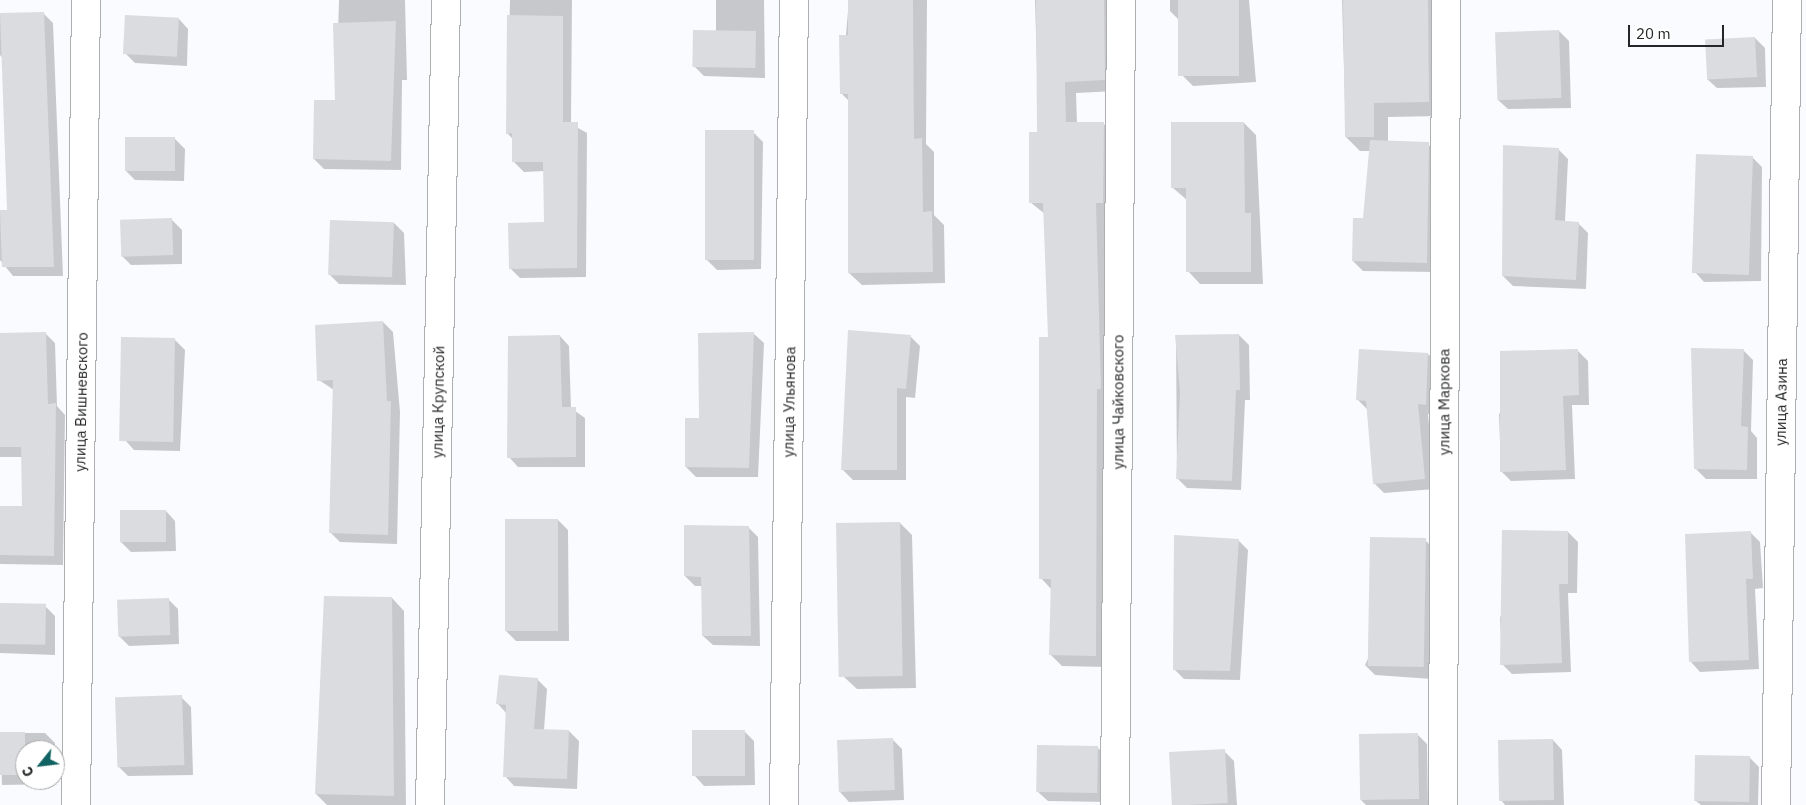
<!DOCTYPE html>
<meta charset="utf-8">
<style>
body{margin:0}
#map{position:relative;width:1806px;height:805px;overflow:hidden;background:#f9fbfe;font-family:"IBM Plex Sans",sans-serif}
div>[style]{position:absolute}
.shadow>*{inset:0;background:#0003}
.building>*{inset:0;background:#dadcdf;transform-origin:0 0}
.roads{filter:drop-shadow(1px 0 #adafb1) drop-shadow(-1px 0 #adafb1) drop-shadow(0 1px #adafb1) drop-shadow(0 -1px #adafb1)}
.street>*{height:28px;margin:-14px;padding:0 14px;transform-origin:14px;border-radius:14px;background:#fff}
span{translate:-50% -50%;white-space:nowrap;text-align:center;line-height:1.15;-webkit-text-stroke:5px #fff;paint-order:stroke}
.street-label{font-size:15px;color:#252627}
.north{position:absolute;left:15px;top:740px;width:50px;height:50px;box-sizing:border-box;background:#fff;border:1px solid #a8a8a9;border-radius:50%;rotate:241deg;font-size:14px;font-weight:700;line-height:20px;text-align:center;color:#252627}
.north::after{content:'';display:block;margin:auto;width:18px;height:22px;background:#116262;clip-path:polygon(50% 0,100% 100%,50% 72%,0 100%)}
.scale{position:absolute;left:1628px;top:25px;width:96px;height:22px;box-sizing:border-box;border:2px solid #252627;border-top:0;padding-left:6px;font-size:15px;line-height:18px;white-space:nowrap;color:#252627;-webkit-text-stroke:4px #fff;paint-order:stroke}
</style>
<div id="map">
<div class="shadow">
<div style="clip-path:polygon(339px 0,405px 0,407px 80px,402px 80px,401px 170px,324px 169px,314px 159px,336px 101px)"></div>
<div style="clip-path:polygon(510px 0,572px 0,571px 124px,587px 133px,586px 277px,520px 278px,510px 268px,545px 224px,544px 171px,524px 172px,514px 162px,514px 140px,507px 133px)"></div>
<div style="clip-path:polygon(716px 0,764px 0,765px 78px,704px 76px,694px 66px,716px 31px)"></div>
<div style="clip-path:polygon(849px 0,927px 0,926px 144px,934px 152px,934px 215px,944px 225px,945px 283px,862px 285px,849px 273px,849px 101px,841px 93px)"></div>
<div style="clip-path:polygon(1035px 0,1116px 0,1116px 91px,1076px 93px,1077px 123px,1103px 123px,1114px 135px,1107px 667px,1062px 666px,1050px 654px,1052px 590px,1041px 578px,1049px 338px,1045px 214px,1030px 202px,1039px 133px)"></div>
<div style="clip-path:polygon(1170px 0,1249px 0,1256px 82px,1193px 86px,1183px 76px,1180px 21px,1170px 11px)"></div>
<div style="clip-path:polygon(1342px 0,1442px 0,1443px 116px,1388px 117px,1388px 142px,1428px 144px,1438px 154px,1437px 272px,1363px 271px,1353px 261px,1364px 219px,1370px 151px,1360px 151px,1346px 137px)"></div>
<div style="clip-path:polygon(43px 13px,53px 23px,63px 276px,13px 276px,0 260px,0 211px,8px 211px,6px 62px,0 55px,0 14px)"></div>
<div style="clip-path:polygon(179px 19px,188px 29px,187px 66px,135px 63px,125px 53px)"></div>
<div style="clip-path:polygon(1559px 31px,1569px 41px,1571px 108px,1508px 109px,1498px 100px)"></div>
<div style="clip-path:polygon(1755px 38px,1765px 48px,1766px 87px,1717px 88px,1707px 79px)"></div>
<div style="clip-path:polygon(1244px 123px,1256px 135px,1263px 284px,1200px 284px,1188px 271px,1187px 200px,1173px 188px)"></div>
<div style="clip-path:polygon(753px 132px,763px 142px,761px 269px,717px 270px,707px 260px)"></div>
<div style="clip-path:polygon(175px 139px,185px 149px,184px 181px,135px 180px,125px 170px)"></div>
<div style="clip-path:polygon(1558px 149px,1568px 159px,1565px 222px,1578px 223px,1588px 233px,1586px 289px,1513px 286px,1503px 276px)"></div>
<div style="clip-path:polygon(1752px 157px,1762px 167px,1761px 281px,1704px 282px,1695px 272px)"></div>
<div style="clip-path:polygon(172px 220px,182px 230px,182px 264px,131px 265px,121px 255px)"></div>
<div style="clip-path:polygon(394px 223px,404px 233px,406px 285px,339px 284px,329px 274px)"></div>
<div style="clip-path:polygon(383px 322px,393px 332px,400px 412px,397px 544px,340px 542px,330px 532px,334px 390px,319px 380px)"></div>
<div style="clip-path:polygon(45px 333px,55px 343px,57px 406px,65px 415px,63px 565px,0 564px,0 507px,23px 508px,22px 457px,0 457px,0 334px)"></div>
<div style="clip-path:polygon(754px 334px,764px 343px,758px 477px,696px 477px,686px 467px,700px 419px)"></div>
<div style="clip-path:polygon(1239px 335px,1249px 345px,1250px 400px,1245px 400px,1241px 490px,1187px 488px,1177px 478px,1176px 336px)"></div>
<div style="clip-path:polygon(560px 336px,569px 346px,571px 408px,585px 418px,585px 467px,518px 467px,509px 457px)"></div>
<div style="clip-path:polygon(910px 336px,920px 346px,915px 398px,906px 397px,906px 480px,853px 480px,843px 470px)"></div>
<div style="clip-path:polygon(122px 338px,175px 340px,185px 350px,180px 451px,134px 450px,125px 440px)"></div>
<div style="clip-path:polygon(1743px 350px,1753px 360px,1751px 431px,1757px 438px,1757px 479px,1706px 479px,1696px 469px)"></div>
<div style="clip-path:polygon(1578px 351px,1588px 361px,1589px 405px,1572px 405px,1575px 479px,1511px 481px,1501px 471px,1499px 414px)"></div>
<div style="clip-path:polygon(1428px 354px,1438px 364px,1435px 414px,1428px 414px,1435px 489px,1384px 493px,1374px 483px,1368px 410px,1358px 400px)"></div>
<div style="clip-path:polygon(166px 511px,175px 521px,176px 551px,131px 552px,121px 542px)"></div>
<div style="clip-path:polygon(558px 520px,568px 530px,569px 641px,516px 641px,506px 631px)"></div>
<div style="clip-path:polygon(900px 523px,912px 535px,916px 688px,857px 689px,844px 677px)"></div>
<div style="clip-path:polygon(748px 527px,758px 537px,760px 646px,713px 645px,703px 636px,703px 586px,695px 586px,685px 576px)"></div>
<div style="clip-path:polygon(1568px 532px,1578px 542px,1577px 593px,1568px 593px,1571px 672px,1512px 674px,1502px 664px,1500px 617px)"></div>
<div style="clip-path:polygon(1750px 532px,1760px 542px,1763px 588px,1755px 589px,1759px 669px,1700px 672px,1691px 662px)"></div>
<div style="clip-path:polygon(1238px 540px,1248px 550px,1240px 680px,1184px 679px,1174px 669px)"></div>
<div style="clip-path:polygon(1425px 540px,1435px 550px,1432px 679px,1375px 675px,1365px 665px)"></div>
<div style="clip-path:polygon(392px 598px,404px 611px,406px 805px,327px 805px,316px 794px)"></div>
<div style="clip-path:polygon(168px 599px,178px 609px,179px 644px,129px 646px,119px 636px)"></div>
<div style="clip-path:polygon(0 604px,45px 606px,55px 616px,55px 655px,0 653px)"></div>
<div style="clip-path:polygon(537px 679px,547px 689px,544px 730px,569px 731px,579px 741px,577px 789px,514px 786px,505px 776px,507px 714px,498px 704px)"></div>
<div style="clip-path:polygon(181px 697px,191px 707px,193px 775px,128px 776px,118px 766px)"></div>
<div style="clip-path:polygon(744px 731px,754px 741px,755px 785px,704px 786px,695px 776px)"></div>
<div style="clip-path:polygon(0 733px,45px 733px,55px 743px,55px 750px,25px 750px,25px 780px,55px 780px,55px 784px,2px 785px)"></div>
<div style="clip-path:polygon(1417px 734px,1427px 744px,1428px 805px,1366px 805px,1361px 800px)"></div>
<div style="clip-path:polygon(892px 739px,902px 749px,904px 800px,849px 802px,840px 792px)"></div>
<div style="clip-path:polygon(1553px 740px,1562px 750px,1564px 805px,1505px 805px,1501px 800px)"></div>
<div style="clip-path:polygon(1097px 747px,1107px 757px,1107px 802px,1048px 801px,1038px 792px)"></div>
<div style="clip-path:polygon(1224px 751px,1234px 761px,1237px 805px,1173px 805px,1171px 754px)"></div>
<div style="clip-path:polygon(1749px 757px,1759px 767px,1758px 805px,1701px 805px,1696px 801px)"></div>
</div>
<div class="building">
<div style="clip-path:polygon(848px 0,913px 0,914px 139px,922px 138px,923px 212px,932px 211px,933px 272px,848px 273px,848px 94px,840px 94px,839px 35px,848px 35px)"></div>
<div style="clip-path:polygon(1036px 0,1104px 0,1105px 80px,1065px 82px,1066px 122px,1104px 122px,1103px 203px,1096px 203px,1101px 389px,1097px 389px,1096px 656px,1049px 655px,1051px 579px,1039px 579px,1039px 337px,1048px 337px,1043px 203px,1029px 203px,1029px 132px,1037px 132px)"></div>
<div style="left:1178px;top:0;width:61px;height:76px"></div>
<div style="clip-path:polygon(1343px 0,1428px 0,1429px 102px,1374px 103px,1374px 137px,1345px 137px)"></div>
<div style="clip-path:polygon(44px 12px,54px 267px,2px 267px,0 210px,7px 210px,0 13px)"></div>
<div style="left:125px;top:15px;width:54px;height:39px;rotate:3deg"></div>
<div style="clip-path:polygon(507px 15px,563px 16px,563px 122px,578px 122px,577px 268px,509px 269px,508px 223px,544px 222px,543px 162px,512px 162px,512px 133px,506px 134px)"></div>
<div style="clip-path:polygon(396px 21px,391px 161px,313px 159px,314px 100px,335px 100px,333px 23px)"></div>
<div style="left:693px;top:30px;width:63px;height:37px;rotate:1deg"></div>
<div style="left:1559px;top:30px;width:68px;height:64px;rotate:88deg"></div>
<div style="left:1755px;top:37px;width:40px;height:50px;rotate:87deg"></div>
<div style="clip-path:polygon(1171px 122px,1244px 122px,1245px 213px,1251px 213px,1251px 272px,1186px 272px,1186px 188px,1171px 188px)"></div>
<div style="left:705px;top:130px;width:49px;height:130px"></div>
<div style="left:125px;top:137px;width:50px;height:34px"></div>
<div style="clip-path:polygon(1370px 140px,1429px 142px,1427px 263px,1352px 261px,1353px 218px,1363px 218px)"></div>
<div style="clip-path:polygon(1503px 145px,1559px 148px,1555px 220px,1579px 222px,1576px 280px,1502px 276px)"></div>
<div style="left:1696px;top:154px;width:57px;height:119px;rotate:2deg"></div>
<div style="left:172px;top:218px;width:37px;height:52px;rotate:88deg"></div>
<div style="left:330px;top:220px;width:64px;height:55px;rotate:2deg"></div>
<div style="clip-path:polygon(383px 321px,387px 401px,391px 401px,388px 535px,329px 533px,333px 380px,317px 381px,315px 325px)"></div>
<div style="clip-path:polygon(848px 330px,911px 335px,906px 389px,897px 388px,897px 470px,841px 470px)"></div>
<div style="clip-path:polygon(46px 332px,48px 404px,56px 403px,54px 556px,0 555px,0 506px,22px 506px,21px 447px,0 447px,0 333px)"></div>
<div style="clip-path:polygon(754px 332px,749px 468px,685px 467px,685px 418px,699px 418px,698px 333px)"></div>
<div style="clip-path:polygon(1239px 334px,1240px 390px,1236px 390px,1232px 481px,1176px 479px,1180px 392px,1175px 335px)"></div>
<div style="clip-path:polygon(560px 335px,562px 407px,576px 407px,576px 457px,507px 458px,508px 336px)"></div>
<div style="left:121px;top:337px;width:54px;height:104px;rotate:1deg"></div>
<div style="clip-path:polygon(1691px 348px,1744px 349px,1741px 426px,1748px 427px,1747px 470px,1694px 469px)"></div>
<div style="clip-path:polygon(1359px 349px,1428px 353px,1426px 405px,1418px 404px,1425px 479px,1373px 484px,1366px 401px,1356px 400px)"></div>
<div style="clip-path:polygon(1578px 349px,1579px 395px,1563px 396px,1566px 470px,1500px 472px,1500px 351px)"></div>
<div style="left:166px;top:510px;width:32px;height:46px;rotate:90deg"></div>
<div style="left:505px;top:519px;width:53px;height:112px"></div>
<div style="left:900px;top:522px;width:154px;height:64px;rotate:89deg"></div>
<div style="clip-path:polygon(684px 525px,749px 526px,751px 636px,702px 636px,701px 577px,684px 576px)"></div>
<div style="clip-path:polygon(1502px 530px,1568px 531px,1568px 584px,1559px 584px,1562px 663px,1500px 665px)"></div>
<div style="clip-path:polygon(1751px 531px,1753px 579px,1746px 579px,1749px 660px,1689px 662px,1685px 534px)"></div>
<div style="clip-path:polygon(1174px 535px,1239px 539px,1230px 671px,1173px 670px)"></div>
<div style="left:1370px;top:537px;width:56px;height:129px;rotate:1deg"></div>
<div style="clip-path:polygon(324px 596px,392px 597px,394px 796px,315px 794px)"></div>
<div style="left:169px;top:598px;width:37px;height:52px;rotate:88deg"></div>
<div style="left:0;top:603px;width:46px;height:41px;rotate:1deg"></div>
<div style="clip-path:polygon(499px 675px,538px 678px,534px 729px,569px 730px,567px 779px,503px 777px,506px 705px,496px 704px)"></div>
<div style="left:182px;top:695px;width:70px;height:67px;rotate:88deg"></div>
<div style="left:745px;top:730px;width:46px;height:53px;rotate:90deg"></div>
<div style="left:0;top:732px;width:25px;height:43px"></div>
<div style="left:1418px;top:733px;width:66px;height:59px;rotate:89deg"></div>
<div style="left:893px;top:738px;width:52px;height:56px;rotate:88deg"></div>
<div style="left:1553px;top:739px;width:61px;height:55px;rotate:89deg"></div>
<div style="left:1037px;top:745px;width:61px;height:47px;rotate:1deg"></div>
<div style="left:1225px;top:749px;width:54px;height:56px;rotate:87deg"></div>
<div style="left:1695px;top:755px;width:55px;height:46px;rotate:1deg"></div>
</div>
<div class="roads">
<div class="street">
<div style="left:76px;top:805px;width:805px;rotate:-89.29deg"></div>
<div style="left:430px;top:805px;width:805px;rotate:-88.86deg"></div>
<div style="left:784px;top:805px;width:805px;rotate:-89.29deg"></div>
<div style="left:1115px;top:805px;width:805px;rotate:-89.57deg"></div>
<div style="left:1443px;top:805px;width:805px;rotate:-89.79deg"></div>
<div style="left:1776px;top:805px;width:805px;rotate:-89.22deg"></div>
</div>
</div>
<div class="street-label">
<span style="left:81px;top:402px;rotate:-89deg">улица Вишневского</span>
<span style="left:438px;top:402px;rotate:-89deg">улица Крупской</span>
<span style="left:789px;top:402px;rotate:-89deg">улица Ульянова</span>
<span style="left:1118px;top:402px;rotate:-90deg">улица Чайковского</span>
<span style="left:1444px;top:402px;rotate:-90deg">улица Маркова</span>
<span style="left:1781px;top:402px;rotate:-89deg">улица Азина</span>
</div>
<div class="north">С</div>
<div class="scale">20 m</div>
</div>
